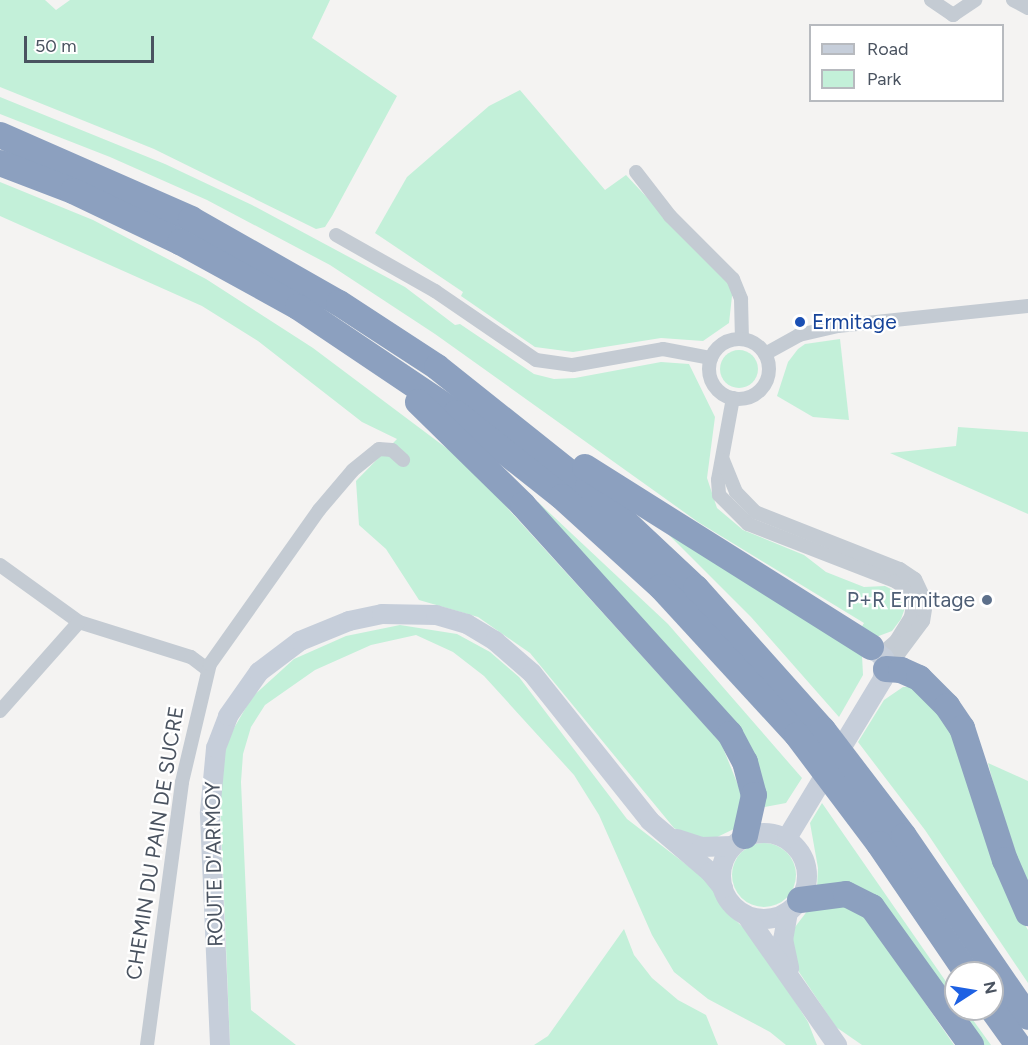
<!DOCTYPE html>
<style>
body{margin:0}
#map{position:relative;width:1028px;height:1045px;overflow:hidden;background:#f4f3f2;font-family:Figtree,sans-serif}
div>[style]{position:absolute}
.green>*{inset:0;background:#c3f0d9}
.round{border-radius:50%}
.street>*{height:14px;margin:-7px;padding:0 7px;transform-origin:7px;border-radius:7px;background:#c4cbd3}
.street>.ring{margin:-7px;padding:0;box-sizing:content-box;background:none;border:14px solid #c4cbd3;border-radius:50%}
.secondary>*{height:20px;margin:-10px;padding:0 10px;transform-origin:10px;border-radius:10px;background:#c6ceda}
.secondary>.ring{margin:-10px;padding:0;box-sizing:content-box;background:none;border:20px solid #c6ceda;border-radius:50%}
.highway>*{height:26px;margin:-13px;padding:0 13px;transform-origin:13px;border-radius:13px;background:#8ca0bf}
.dots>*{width:16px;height:16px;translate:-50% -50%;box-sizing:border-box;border:3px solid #fff;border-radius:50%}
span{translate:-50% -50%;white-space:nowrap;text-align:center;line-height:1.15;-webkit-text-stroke:4.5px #fff;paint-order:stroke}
.transit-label{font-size:21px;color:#164399}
.left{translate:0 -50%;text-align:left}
.service-label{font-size:21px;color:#4e5e75}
.right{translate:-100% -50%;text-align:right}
.street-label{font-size:21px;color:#4a5360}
.legend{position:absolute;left:809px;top:24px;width:195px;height:78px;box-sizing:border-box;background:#fff;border:2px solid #b7babf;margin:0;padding:8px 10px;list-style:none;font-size:18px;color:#4a5360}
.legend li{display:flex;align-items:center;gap:12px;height:30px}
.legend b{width:30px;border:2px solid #b7babf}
.north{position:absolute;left:944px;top:961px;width:60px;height:60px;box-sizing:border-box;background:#fff;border:2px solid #b7babf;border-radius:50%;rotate:78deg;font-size:16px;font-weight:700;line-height:24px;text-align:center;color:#4a5360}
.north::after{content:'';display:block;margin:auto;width:21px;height:27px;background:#1e61e3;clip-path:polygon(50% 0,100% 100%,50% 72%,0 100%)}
.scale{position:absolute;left:24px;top:36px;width:130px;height:27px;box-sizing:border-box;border:3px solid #4a5360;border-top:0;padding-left:8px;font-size:18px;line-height:21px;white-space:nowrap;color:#4a5360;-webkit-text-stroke:4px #fff;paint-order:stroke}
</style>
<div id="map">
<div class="green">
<div style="clip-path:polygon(0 0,45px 0,56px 10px,70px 0,330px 0,312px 38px,397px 96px,332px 216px,325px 227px,316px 229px,154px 149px,0 87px)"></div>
<div style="clip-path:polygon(520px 90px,605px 190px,626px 175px,698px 252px,720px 271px,736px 295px,732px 296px,729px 323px,703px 341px,661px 338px,573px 352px,535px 347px,461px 296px,463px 292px,375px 233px,407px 177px,489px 106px)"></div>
<div style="clip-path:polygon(0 97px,165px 164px,252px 205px,405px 287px,455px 325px,460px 324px,534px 374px,554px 379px,575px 378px,661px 362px,689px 364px,715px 417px,707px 478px,717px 508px,743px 530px,804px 555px,826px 572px,864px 587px,885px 586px,897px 592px,905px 608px,901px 619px,892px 631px,876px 637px,861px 628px,864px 623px,698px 522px,435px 334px,330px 265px,207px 200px,110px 157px,0 114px)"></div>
<div style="clip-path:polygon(0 182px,93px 220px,206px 279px,313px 348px,449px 450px,491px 490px,721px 743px,738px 785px,744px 790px,738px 827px,713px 839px,685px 834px,674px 828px,530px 653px,478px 617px,419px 600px,386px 549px,359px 525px,356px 481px,397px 439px,362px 422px,258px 341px,202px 306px,0 216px)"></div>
<div style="clip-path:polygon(840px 339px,849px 420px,813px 417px,777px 396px,788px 362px,798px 349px,805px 344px)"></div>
<div class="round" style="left:720px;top:350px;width:38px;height:38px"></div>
<div style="clip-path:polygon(958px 427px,1028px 432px,1028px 514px,890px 453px,956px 446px)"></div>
<div style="clip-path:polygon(538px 502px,668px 624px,802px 778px,786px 803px,760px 808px,759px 786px,534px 503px)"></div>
<div style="clip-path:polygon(657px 523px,862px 655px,863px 675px,839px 717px,751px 617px)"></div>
<div style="clip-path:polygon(400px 625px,457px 634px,490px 652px,519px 677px,627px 819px,709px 882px,724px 909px,756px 940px,808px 1022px,817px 1045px,786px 1045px,770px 1032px,708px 999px,674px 972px,652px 935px,599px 815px,574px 775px,484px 676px,453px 652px,416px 635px,371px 645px,315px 670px,265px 705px,251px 727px,243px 754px,241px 782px,251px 1010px,296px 1045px,230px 1045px,220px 800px,224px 756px,230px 735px,252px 697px,294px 659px,346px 636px)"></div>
<div style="clip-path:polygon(903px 687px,911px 687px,951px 726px,1017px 911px,1028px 930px,1028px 983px,925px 830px,858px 742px,884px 700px)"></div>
<div style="clip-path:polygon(988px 763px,1028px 781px,1028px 889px,997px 797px)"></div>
<div style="clip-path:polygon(822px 803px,956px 996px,956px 1009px,965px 1009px,991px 1045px,979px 1045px,886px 912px,817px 888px,818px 868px,810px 823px)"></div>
<div class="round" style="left:732px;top:843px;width:64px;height:64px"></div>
<div style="clip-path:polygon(834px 902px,861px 910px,954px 1045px,862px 1045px,836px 1027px,799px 972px,794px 960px,792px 931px,808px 910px)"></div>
<div style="clip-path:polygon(624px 929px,634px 955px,652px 978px,678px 1000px,706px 1015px,718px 1045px,534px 1045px,548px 1036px)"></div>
</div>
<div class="street">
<div style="left:931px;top:0;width:27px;rotate:34deg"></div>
<div style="left:953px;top:15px;width:27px;rotate:-34deg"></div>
<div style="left:1013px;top:0;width:17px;rotate:28deg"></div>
<div style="left:636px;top:172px;width:56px;rotate:52.3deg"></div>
<div style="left:670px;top:216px;width:89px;rotate:45deg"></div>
<div style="left:733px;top:279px;width:22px;rotate:68deg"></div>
<div style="left:741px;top:299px;width:40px;rotate:88.6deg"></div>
<div style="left:336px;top:235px;width:114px;rotate:29.5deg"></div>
<div style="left:435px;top:291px;width:122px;rotate:34.3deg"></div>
<div style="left:536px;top:360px;width:37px;rotate:8deg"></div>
<div style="left:573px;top:365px;width:91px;rotate:-10.1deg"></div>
<div style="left:663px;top:349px;width:49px;rotate:10.6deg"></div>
<div class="ring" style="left:709px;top:339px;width:46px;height:46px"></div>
<div style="left:765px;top:354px;width:39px;rotate:-29deg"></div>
<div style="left:799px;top:335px;width:40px;rotate:-13deg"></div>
<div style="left:838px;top:326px;width:191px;rotate:-6deg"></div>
<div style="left:733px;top:398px;width:83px;rotate:100.4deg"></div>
<div style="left:718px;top:480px;width:15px;rotate:86deg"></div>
<div style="left:719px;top:495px;width:41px;rotate:45deg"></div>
<div style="left:748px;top:524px;width:158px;rotate:21.2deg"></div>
<div style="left:895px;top:581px;width:15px;rotate:37deg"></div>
<div style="left:907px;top:590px;width:14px;rotate:65deg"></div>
<div style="left:913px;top:603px;width:14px;rotate:98deg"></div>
<div style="left:911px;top:617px;width:28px;rotate:122deg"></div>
<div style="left:896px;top:641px;width:20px;rotate:139deg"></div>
<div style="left:723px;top:460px;width:35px;rotate:68deg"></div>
<div style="left:736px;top:492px;width:28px;rotate:46deg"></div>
<div style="left:755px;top:512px;width:156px;rotate:21.5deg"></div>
<div style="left:900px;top:569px;width:18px;rotate:34deg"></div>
<div style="left:915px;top:579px;width:26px;rotate:65deg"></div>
<div style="left:926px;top:603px;width:18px;rotate:99deg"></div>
<div style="left:923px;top:621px;width:59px;rotate:126.7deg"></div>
<div style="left:0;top:565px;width:97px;rotate:35.8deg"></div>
<div style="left:79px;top:622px;width:117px;rotate:17.4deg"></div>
<div style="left:191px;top:657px;width:21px;rotate:37deg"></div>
<div style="left:0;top:711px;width:119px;rotate:-48.4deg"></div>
<div style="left:147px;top:1045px;width:265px;rotate:-82.4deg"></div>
<div style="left:182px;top:782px;width:121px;rotate:-76.7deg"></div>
<div style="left:210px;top:664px;width:189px;rotate:-54.7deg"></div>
<div style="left:319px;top:510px;width:52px;rotate:-49.6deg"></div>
<div style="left:353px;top:470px;width:33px;rotate:-39deg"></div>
<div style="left:379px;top:449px;width:13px;rotate:4deg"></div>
<div style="left:392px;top:450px;width:15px;rotate:42deg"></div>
</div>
<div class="secondary">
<div class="ring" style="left:721px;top:833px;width:66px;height:66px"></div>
<div style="left:787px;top:838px;width:186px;rotate:-58.9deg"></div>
<div style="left:883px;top:679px;width:21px;rotate:-87deg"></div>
<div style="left:884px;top:658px;width:17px;rotate:-140deg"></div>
<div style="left:677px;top:839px;width:26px;rotate:18deg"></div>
<div style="left:702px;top:847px;width:30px;rotate:-2deg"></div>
<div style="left:788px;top:912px;width:27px;rotate:100deg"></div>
<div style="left:783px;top:939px;width:30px;rotate:78deg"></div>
<div style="left:746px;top:915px;width:159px;rotate:55deg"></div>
<div style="left:220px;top:1045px;width:233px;rotate:-92.5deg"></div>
<div style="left:210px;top:812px;width:64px;rotate:-84.6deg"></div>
<div style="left:216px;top:748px;width:34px;rotate:-69deg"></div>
<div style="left:228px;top:716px;width:54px;rotate:-54.8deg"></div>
<div style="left:259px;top:672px;width:51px;rotate:-37.1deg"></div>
<div style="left:300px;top:641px;width:53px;rotate:-22.2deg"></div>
<div style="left:349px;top:621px;width:34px;rotate:-12deg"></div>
<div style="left:382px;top:614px;width:54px;rotate:1.1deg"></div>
<div style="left:436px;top:615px;width:32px;rotate:16deg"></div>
<div style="left:467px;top:624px;width:33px;rotate:31deg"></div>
<div style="left:495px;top:641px;width:49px;rotate:40.9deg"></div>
<div style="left:532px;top:673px;width:189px;rotate:51.4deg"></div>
<div style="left:650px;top:821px;width:79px;rotate:40.4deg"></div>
<div style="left:710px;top:872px;width:21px;rotate:51deg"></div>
</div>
<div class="highway">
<div style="left:0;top:135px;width:209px;rotate:23.7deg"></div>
<div style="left:191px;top:219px;width:170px;rotate:29.6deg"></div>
<div style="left:339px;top:303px;width:117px;rotate:33.1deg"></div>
<div style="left:437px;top:367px;width:193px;rotate:38.5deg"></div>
<div style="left:588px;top:487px;width:148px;rotate:43.1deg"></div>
<div style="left:696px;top:588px;width:191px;rotate:48.2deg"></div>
<div style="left:823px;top:730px;width:133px;rotate:52.6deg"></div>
<div style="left:904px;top:836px;width:219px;rotate:55.6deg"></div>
<div style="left:0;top:163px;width:78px;rotate:21deg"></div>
<div style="left:73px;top:191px;width:119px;rotate:25.5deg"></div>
<div style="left:180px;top:242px;width:135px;rotate:28.8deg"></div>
<div style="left:298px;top:307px;width:190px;rotate:33.9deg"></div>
<div style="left:456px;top:413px;width:135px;rotate:38.4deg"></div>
<div style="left:562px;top:497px;width:134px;rotate:42.3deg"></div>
<div style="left:661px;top:587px;width:201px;rotate:47.4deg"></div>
<div style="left:797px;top:735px;width:136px;rotate:53deg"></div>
<div style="left:879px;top:844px;width:156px;rotate:55.7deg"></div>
<div style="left:418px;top:402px;width:147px;rotate:44.4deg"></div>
<div style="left:523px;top:505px;width:309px;rotate:47.9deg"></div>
<div style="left:730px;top:734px;width:32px;rotate:62deg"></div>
<div style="left:745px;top:762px;width:34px;rotate:75deg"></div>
<div style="left:754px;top:795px;width:42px;rotate:102.4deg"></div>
<div style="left:585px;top:467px;width:338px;rotate:32.2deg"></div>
<div style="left:886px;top:669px;width:15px;rotate:4deg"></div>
<div style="left:901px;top:670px;width:20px;rotate:24deg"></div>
<div style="left:919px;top:678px;width:40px;rotate:45deg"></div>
<div style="left:947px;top:706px;width:27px;rotate:56deg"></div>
<div style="left:962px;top:728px;width:139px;rotate:72deg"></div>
<div style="left:1005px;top:860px;width:58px;rotate:66.5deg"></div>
<div style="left:800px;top:900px;width:46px;rotate:-7.4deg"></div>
<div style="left:846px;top:894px;width:29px;rotate:27deg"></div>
<div style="left:872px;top:907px;width:170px;rotate:54.3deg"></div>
<div style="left:992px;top:1009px;width:44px;rotate:54.2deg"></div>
</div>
<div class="dots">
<div style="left:800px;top:322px;background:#1a4fb4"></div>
<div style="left:987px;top:600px;background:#5c6f8a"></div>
</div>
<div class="transit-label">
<span class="left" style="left:812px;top:322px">Ermitage</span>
</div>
<div class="service-label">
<span class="right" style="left:975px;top:600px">P+R Ermitage</span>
</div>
<div class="street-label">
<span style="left:155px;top:843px;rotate:-81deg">CHEMIN DU PAIN DE SUCRE</span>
<span style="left:214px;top:864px;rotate:-91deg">ROUTE D'ARMOY</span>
</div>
<ul class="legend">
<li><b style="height:8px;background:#c6ceda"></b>Road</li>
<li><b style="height:16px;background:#c3f0d9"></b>Park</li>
</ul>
<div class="north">N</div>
<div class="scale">50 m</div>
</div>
